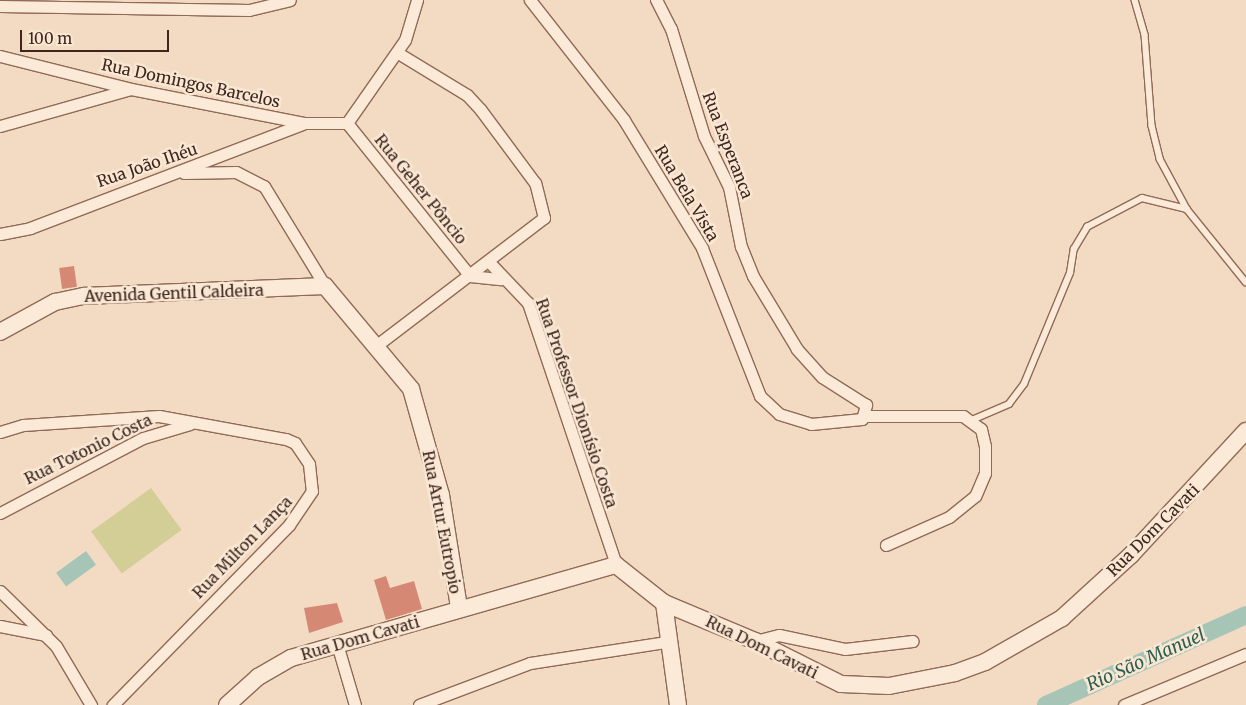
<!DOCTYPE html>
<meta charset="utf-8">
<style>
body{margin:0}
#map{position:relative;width:1246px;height:705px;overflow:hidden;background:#f3dbc3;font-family:Merriweather,serif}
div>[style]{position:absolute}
.green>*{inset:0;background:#d3cd96;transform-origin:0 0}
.water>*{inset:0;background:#a6c5b6;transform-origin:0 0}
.river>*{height:18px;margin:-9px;padding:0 9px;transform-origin:9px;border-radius:9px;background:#a6c5b6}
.building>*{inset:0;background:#d58975;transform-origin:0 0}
.roads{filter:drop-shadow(1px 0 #906a57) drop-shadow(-1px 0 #906a57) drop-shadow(0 1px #906a57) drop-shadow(0 -1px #906a57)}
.lane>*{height:5.5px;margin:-2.75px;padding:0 2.75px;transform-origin:2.75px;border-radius:2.75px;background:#fcead8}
.street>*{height:11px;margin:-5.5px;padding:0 5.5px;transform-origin:5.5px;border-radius:5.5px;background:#fcead8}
.secondary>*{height:16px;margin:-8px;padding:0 8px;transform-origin:8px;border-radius:8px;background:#fcead8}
span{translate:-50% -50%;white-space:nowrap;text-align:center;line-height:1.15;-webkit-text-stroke:5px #f9e7d4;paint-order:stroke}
.street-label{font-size:16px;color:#3e261d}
.water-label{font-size:18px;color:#2b6051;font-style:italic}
.scale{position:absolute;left:20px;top:30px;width:149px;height:22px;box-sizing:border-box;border:2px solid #3e261d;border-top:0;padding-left:6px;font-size:15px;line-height:18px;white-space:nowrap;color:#3e261d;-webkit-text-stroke:4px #f9e7d4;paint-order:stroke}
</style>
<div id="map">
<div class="green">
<div style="left:151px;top:488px;width:52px;height:74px;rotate:54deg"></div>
</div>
<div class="water">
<div style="left:86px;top:551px;width:17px;height:37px;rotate:54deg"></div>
</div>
<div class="river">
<div style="left:1046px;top:705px;width:219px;rotate:-24.2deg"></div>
</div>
<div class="building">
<div style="left:74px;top:266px;width:21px;height:15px;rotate:82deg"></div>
<div style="clip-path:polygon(386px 576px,390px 588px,414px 581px,422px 609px,386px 620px,374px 580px)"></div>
<div style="clip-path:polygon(337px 603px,343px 622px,309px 633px,304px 608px)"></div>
</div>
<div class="roads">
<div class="lane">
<div style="left:1135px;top:0;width:36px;rotate:74deg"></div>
<div style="left:1145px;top:35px;width:91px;rotate:85.6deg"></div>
<div style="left:1152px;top:126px;width:34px;rotate:76deg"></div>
<div style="left:1160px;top:159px;width:57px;rotate:61.6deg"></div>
<div style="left:1187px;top:209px;width:94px;rotate:51.1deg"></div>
<div style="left:972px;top:420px;width:40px;rotate:-23.4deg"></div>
<div style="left:1009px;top:404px;width:25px;rotate:-53deg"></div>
<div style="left:1024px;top:384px;width:120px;rotate:-67.5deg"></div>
<div style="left:1070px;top:273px;width:24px;rotate:-81deg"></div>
<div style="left:1074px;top:249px;width:26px;rotate:-59deg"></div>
<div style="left:1087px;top:227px;width:62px;rotate:-27.8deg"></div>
<div style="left:1142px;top:198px;width:46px;rotate:13.7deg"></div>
</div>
<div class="street">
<div style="left:530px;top:0;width:152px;rotate:51.9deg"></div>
<div style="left:624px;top:120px;width:150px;rotate:58.6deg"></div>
<div style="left:702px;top:248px;width:159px;rotate:68.6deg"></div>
<div style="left:760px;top:396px;width:26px;rotate:43deg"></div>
<div style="left:779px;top:414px;width:34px;rotate:17deg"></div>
<div style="left:811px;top:424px;width:51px;rotate:-5.6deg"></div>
<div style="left:862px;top:419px;width:15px;rotate:-74deg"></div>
<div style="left:866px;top:405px;width:52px;rotate:-147.5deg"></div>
<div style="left:822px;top:377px;width:38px;rotate:-132deg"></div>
<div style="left:797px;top:349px;width:85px;rotate:-121.1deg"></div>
<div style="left:753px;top:276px;width:31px;rotate:-112deg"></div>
<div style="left:741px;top:247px;width:61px;rotate:-101.3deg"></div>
<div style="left:729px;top:187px;width:57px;rotate:-116.1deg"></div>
<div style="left:704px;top:136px;width:112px;rotate:-107.1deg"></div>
<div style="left:671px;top:29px;width:33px;rotate:-117deg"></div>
<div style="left:0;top:6px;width:249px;rotate:0.9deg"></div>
<div style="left:249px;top:10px;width:42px;rotate:-13.7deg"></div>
<div style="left:0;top:56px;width:135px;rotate:14.1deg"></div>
<div style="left:131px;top:89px;width:176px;rotate:11.1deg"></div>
<div style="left:304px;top:123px;width:43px"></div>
<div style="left:347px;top:123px;width:196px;rotate:51.2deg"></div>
<div style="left:470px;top:276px;width:31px;rotate:6deg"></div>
<div style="left:347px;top:123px;width:101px;rotate:-55.1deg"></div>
<div style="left:405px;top:40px;width:42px;rotate:-73.3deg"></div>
<div style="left:0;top:126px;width:136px;rotate:-15.8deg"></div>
<div style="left:184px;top:173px;width:52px;rotate:-1.1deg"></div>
<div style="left:236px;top:172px;width:31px;rotate:27deg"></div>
<div style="left:264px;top:186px;width:117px;rotate:58.6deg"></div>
<div style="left:0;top:234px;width:31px;rotate:-11deg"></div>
<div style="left:30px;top:228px;width:292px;rotate:-20.9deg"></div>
<div style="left:489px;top:262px;width:57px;rotate:46.4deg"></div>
<div style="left:528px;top:303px;width:276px;rotate:71.4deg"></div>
<div style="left:377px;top:345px;width:210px;rotate:-37.3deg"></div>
<div style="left:544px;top:218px;width:36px;rotate:-104deg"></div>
<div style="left:535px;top:183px;width:92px;rotate:-126.6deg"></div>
<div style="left:480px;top:109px;width:19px;rotate:-133deg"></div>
<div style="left:467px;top:95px;width:81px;rotate:-148.7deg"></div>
<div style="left:865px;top:416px;width:98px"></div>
<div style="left:963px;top:416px;width:22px;rotate:36deg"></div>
<div style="left:981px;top:429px;width:17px;rotate:77deg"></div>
<div style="left:985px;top:446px;width:27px;rotate:90deg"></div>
<div style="left:985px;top:473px;width:25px;rotate:113deg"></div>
<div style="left:975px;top:496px;width:33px;rotate:141deg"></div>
<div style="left:949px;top:517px;width:69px;rotate:156deg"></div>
<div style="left:0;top:432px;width:24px;rotate:-17deg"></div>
<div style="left:23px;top:425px;width:136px;rotate:-3.8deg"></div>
<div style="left:159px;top:416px;width:129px;rotate:10.3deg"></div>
<div style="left:286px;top:439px;width:10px;rotate:24deg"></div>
<div style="left:295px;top:443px;width:25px;rotate:56deg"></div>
<div style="left:309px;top:464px;width:27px;rotate:84deg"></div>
<div style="left:312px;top:491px;width:41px;rotate:124.1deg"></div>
<div style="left:289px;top:525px;width:252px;rotate:134.4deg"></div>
<div style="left:0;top:513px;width:161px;rotate:-27.7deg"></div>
<div style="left:143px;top:438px;width:49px;rotate:-16.6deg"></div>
<div style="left:0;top:591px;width:78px;rotate:44.5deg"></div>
<div style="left:56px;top:646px;width:69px;rotate:59.3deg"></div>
<div style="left:0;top:626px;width:47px;rotate:11.1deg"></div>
<div style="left:755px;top:641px;width:25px;rotate:-14deg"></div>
<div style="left:779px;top:635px;width:67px;rotate:12deg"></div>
<div style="left:845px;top:649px;width:68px;rotate:-6.7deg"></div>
<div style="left:337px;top:644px;width:64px;rotate:73.6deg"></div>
<div style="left:419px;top:705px;width:119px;rotate:-20.7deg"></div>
<div style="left:530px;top:663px;width:138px;rotate:-8.8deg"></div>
<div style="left:1124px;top:705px;width:132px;rotate:-22.7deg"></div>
</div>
<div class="secondary">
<div style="left:0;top:332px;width:63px;rotate:-28.6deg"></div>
<div style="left:55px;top:302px;width:30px;rotate:-12deg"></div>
<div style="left:84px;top:296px;width:241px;rotate:-2.4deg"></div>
<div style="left:325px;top:286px;width:134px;rotate:50.1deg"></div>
<div style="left:411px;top:389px;width:110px;rotate:74.2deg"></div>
<div style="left:441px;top:495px;width:113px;rotate:80.9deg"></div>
<div style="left:664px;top:603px;width:103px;rotate:82.2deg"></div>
<div style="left:227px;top:705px;width:42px;rotate:-42.1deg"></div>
<div style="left:258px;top:677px;width:38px;rotate:-30deg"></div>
<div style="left:291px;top:658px;width:338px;rotate:-16deg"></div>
<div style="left:616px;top:565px;width:61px;rotate:38.4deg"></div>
<div style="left:664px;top:603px;width:99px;rotate:22.7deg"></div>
<div style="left:755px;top:641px;width:96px;rotate:26.6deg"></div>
<div style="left:841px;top:684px;width:48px;rotate:2.4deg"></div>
<div style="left:889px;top:686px;width:67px;rotate:-11.1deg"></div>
<div style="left:955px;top:673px;width:32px;rotate:-20deg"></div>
<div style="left:985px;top:662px;width:89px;rotate:-29.7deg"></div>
<div style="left:1062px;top:618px;width:93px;rotate:-42.4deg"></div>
<div style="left:1131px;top:555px;width:169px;rotate:-47.2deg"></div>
</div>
</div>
<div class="street-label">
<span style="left:191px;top:83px;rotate:12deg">Rua Domingos Barcelos</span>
<span style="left:728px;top:145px;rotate:69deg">Rua Esperanca</span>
<span style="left:147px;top:165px;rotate:-19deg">Rua João Ihéu</span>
<span style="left:421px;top:189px;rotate:51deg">Rua Geher Pôncio</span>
<span style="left:687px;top:193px;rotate:59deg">Rua Bela Vista</span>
<span style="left:174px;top:293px;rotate:-2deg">Avenida Gentil Caldeira</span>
<span style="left:577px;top:403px;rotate:71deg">Rua Professor Dionísio Costa</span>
<span style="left:88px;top:449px;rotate:-26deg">Rua Totonio Costa</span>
<span style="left:442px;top:522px;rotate:79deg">Rua Artur Eutropio</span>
<span style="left:1153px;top:530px;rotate:-45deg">Rua Dom Cavati</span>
<span style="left:242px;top:547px;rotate:-46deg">Rua Milton Lança</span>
<span style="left:360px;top:638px;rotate:-16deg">Rua Dom Cavati</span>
<span style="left:762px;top:647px;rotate:26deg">Rua Dom Cavati</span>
</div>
<div class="water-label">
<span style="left:1146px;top:660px;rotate:-24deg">Rio São Manuel</span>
</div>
<div class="scale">100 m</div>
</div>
